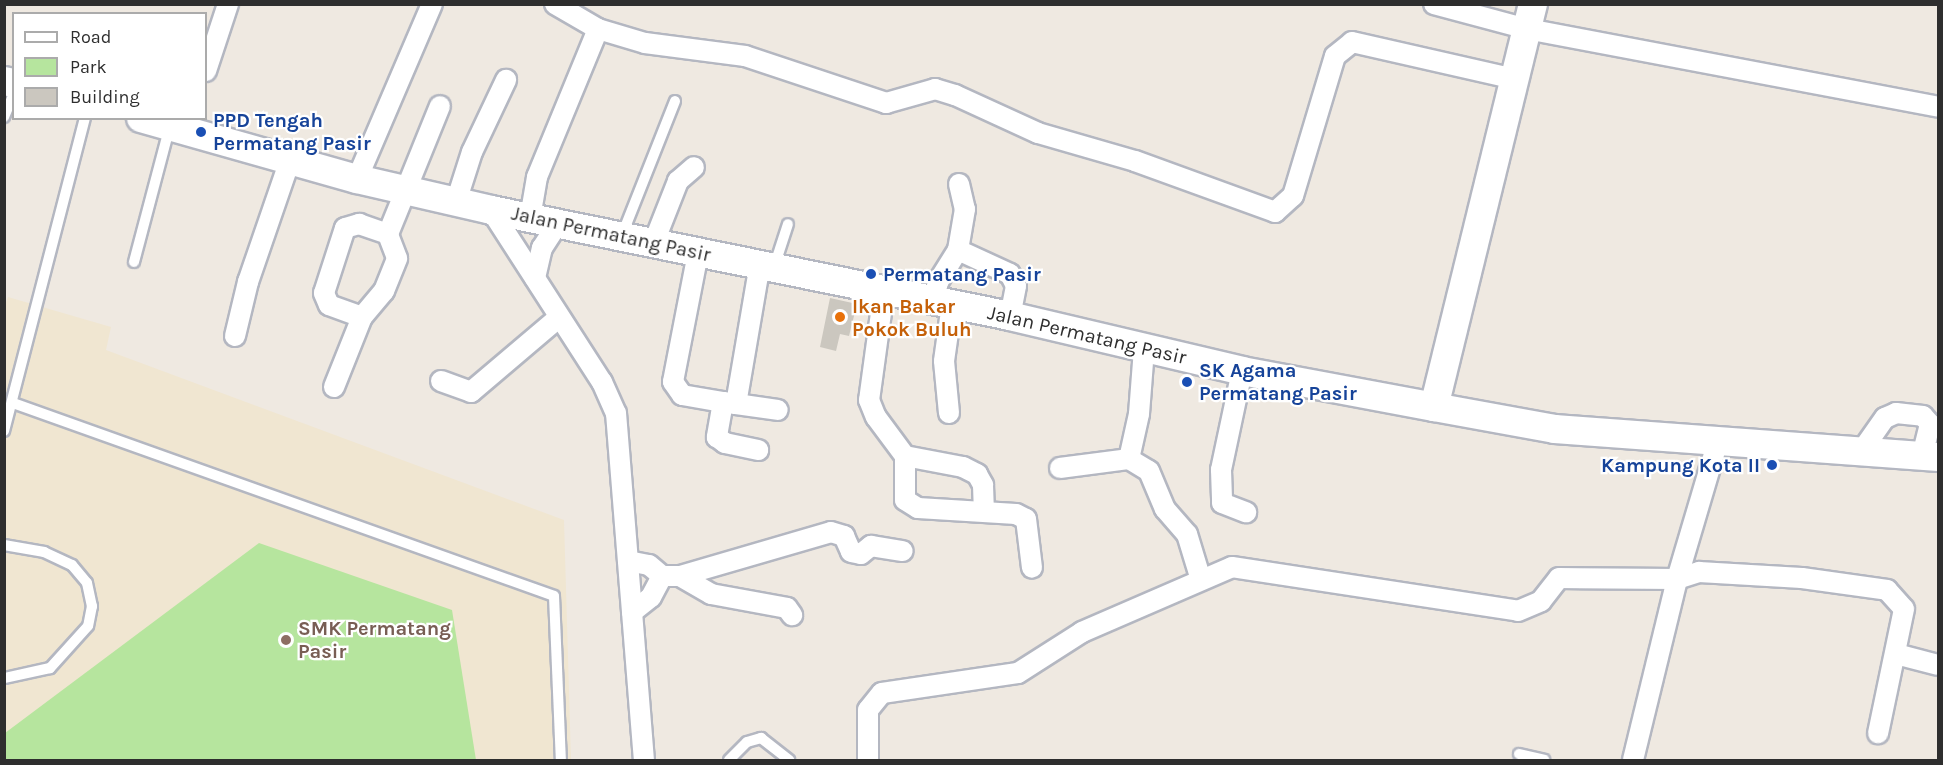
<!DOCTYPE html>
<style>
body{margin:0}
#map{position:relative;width:1943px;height:765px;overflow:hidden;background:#efe9e1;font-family:Karla,sans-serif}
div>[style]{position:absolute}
.education>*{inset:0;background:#f0e6d1}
.green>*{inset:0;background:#b6e59e}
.building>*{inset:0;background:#cbc7bf}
.roads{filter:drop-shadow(2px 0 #b4b7c1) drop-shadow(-2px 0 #b4b7c1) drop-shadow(0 2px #b4b7c1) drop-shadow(0 -2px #b4b7c1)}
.lane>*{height:10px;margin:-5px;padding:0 5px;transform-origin:5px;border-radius:5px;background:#fff}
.street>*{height:20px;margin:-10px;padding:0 10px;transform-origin:10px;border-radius:10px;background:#fff}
.secondary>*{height:28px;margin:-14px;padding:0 14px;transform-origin:14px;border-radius:14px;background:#fff}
.dots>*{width:16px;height:16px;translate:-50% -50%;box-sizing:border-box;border:3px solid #fff;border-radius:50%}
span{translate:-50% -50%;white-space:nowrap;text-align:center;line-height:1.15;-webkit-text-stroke:4.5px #fff;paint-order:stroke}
.transit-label{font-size:20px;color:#164399;font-weight:700}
.left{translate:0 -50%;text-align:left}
.right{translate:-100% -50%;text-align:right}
.street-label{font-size:20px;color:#2e2e2e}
.food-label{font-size:20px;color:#c56008;font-weight:700}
.education-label{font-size:20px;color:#785e54;font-weight:700}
.frame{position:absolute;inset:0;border:6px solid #2e2e2e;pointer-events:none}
.legend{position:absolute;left:12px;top:12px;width:195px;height:108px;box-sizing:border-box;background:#fff;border:2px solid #ababab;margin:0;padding:8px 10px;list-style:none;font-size:18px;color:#2e2e2e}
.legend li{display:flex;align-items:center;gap:12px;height:30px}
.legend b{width:30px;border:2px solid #ababab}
</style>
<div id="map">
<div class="education">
<div style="clip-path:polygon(8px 297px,111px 327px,106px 350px,564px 520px,571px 760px,5px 760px,4px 307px)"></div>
</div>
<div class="green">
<div style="clip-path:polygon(259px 543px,452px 610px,476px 760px,5px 760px,5px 733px)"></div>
</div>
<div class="building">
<div style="clip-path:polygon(830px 298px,857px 304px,849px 336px,840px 334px,836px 351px,820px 347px)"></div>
</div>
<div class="roads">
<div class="lane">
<div style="left:4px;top:117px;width:25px;rotate:-67deg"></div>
<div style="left:622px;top:235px;width:144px;rotate:-68.4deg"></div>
<div style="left:134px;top:262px;width:141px;rotate:-75.2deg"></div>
<div style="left:774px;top:267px;width:45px;rotate:-72deg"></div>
<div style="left:13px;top:403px;width:574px;rotate:19.63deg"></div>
<div style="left:554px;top:596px;width:164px;rotate:87.6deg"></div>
<div style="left:4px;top:431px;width:323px;rotate:-75.5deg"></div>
<div style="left:4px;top:545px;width:41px;rotate:9.9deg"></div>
<div style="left:44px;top:552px;width:31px;rotate:25deg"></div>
<div style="left:72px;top:565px;width:23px;rotate:50deg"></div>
<div style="left:87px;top:583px;width:24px;rotate:78deg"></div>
<div style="left:92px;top:606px;width:20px;rotate:101deg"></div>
<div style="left:88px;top:626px;width:57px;rotate:132.1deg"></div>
<div style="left:50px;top:668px;width:47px;rotate:167.7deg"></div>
<div style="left:1519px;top:754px;width:26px;rotate:13deg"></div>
<div style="left:729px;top:760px;width:25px;rotate:-45deg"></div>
<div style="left:747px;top:742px;width:15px;rotate:-16deg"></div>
<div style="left:761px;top:738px;width:36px;rotate:38deg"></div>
</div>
<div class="street">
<div style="left:555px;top:4px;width:50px;rotate:30.2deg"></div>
<div style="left:598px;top:29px;width:49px;rotate:16.6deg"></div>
<div style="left:645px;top:43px;width:101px;rotate:7.4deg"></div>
<div style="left:745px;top:56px;width:149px;rotate:18.4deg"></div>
<div style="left:886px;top:103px;width:51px;rotate:-15.9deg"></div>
<div style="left:935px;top:89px;width:21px;rotate:17deg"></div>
<div style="left:955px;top:95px;width:91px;rotate:24.6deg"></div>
<div style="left:1038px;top:133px;width:101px;rotate:16.1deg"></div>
<div style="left:1135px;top:161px;width:149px;rotate:20deg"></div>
<div style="left:1275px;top:212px;width:24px;rotate:-42deg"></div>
<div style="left:1293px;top:196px;width:146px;rotate:-73.3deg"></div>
<div style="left:1335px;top:56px;width:22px;rotate:-39deg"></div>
<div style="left:1352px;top:42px;width:167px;rotate:12.8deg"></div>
<div style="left:1434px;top:4px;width:96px;rotate:15deg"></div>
<div style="left:1527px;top:29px;width:418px;rotate:10.7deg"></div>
<div style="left:206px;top:71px;width:71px;rotate:-71.8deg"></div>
<div style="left:357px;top:179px;width:190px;rotate:-66.8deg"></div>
<div style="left:959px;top:184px;width:26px;rotate:77deg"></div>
<div style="left:965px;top:209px;width:42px;rotate:99.7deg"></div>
<div style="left:958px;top:250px;width:57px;rotate:24.8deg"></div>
<div style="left:1010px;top:274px;width:13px;rotate:63deg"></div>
<div style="left:1016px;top:286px;width:31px;rotate:101deg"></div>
<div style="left:456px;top:202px;width:52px;rotate:-72.3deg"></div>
<div style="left:472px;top:152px;width:80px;rotate:-64.7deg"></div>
<div style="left:491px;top:210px;width:205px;rotate:57.2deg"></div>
<div style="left:602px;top:382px;width:34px;rotate:66deg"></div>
<div style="left:616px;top:413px;width:348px;rotate:85.4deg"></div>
<div style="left:530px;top:218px;width:42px;rotate:-80.3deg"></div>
<div style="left:537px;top:177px;width:160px;rotate:-67.6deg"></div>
<div style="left:654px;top:242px;width:66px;rotate:-68.5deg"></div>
<div style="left:678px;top:181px;width:21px;rotate:-41deg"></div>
<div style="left:698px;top:253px;width:131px;rotate:101deg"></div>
<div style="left:673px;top:382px;width:16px;rotate:55deg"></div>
<div style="left:682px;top:395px;width:42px;rotate:9.7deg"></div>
<div style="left:723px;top:402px;width:36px;rotate:100deg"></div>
<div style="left:717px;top:437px;width:10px;rotate:37deg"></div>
<div style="left:725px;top:443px;width:34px;rotate:12deg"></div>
<div style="left:535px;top:278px;width:31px;rotate:-77deg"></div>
<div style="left:542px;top:248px;width:30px;rotate:-57deg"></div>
<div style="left:884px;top:291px;width:110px;rotate:97.8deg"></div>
<div style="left:869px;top:400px;width:18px;rotate:68deg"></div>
<div style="left:876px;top:417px;width:49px;rotate:53.4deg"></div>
<div style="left:905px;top:456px;width:59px;rotate:10.7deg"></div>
<div style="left:963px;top:467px;width:16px;rotate:27deg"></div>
<div style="left:977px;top:474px;width:13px;rotate:61deg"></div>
<div style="left:983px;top:485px;width:26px;rotate:88deg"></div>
<div style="left:933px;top:301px;width:20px;rotate:-75deg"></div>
<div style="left:938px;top:282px;width:38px;rotate:-58deg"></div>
<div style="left:362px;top:317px;width:35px;rotate:-160deg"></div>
<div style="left:329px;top:305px;width:13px;rotate:-113deg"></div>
<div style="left:324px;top:293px;width:68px;rotate:-72.1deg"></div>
<div style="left:345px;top:228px;width:15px;rotate:-16deg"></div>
<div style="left:359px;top:224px;width:31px;rotate:19deg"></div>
<div style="left:235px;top:336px;width:56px;rotate:-76.5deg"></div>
<div style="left:248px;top:282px;width:129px;rotate:-71deg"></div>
<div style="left:1144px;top:349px;width:65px;rotate:94.4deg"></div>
<div style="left:1139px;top:414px;width:46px;rotate:102.5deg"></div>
<div style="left:1129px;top:459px;width:23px;rotate:31deg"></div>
<div style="left:1149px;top:471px;width:41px;rotate:67.2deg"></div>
<div style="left:1165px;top:509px;width:33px;rotate:49deg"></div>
<div style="left:1187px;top:534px;width:48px;rotate:73.1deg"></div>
<div style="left:1242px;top:371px;width:101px;rotate:102deg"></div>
<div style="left:1221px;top:470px;width:33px;rotate:88deg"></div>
<div style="left:1222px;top:503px;width:26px;rotate:21deg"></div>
<div style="left:441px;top:381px;width:32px;rotate:20deg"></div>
<div style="left:471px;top:392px;width:113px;rotate:-40.3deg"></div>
<div style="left:334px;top:387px;width:75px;rotate:-68.2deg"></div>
<div style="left:362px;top:317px;width:34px;rotate:-50deg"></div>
<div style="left:384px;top:291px;width:35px;rotate:-68deg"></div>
<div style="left:397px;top:258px;width:26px;rotate:-111deg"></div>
<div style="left:388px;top:234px;width:138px;rotate:-67.9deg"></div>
<div style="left:723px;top:402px;width:13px;rotate:9deg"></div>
<div style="left:736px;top:404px;width:142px;rotate:-80.3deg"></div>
<div style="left:736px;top:404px;width:42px;rotate:8.1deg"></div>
<div style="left:949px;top:413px;width:52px;rotate:-95.5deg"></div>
<div style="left:944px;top:361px;width:58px;rotate:-82deg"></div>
<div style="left:1863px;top:449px;width:38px;rotate:-55deg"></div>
<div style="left:1885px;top:418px;width:12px;rotate:-24deg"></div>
<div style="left:1896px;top:413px;width:27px;rotate:6deg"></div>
<div style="left:1923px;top:416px;width:11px;rotate:49deg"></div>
<div style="left:1930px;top:424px;width:32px;rotate:104deg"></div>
<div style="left:905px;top:456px;width:44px;rotate:90deg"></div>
<div style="left:905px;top:500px;width:15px;rotate:32deg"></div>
<div style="left:918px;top:508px;width:98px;rotate:3.5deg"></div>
<div style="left:1016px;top:514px;width:11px;rotate:27deg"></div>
<div style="left:1026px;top:519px;width:49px;rotate:83deg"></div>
<div style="left:1060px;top:468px;width:70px;rotate:-7.4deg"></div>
<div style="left:628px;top:561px;width:21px;rotate:11deg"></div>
<div style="left:649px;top:565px;width:17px;rotate:40deg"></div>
<div style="left:662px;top:576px;width:18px"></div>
<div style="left:680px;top:576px;width:157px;rotate:-16.2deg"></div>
<div style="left:831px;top:532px;width:14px;rotate:17deg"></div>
<div style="left:844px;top:536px;width:17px;rotate:66deg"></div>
<div style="left:851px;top:552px;width:10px;rotate:11deg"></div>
<div style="left:861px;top:554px;width:13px;rotate:-39deg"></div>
<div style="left:871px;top:546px;width:32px;rotate:9deg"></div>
<div style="left:680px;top:576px;width:36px;rotate:30deg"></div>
<div style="left:711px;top:594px;width:77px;rotate:10.4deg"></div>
<div style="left:787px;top:608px;width:9px;rotate:54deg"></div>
<div style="left:632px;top:612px;width:24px;rotate:-38deg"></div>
<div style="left:651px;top:597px;width:24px;rotate:-62deg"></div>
<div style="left:1896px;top:654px;width:43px;rotate:14.7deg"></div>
<div style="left:868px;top:760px;width:50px;rotate:-90deg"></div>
<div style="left:868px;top:710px;width:22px;rotate:-51deg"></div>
<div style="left:882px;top:693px;width:137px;rotate:-8.4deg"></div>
<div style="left:1018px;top:673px;width:76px;rotate:-32.6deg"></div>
<div style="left:1082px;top:632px;width:163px;rotate:-23.4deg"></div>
<div style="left:1232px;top:567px;width:289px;rotate:8.7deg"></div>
<div style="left:1518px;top:611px;width:25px;rotate:-23deg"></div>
<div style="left:1541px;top:601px;width:29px;rotate:-52deg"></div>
<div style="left:1559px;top:578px;width:118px;rotate:0.5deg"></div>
<div style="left:1677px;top:579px;width:23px;rotate:-18deg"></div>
<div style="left:1699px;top:572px;width:103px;rotate:3.3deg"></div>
<div style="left:1802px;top:578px;width:86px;rotate:8deg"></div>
<div style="left:1887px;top:590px;width:25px;rotate:48deg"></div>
<div style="left:1904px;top:609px;width:127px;rotate:101.8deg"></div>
<div style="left:1633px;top:760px;width:186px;rotate:-76.3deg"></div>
<div style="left:1677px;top:579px;width:141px;rotate:-73.5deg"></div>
</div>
<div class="secondary">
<div style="left:4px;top:81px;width:10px;rotate:11deg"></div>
<div style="left:141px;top:118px;width:224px;rotate:15.8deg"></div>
<div style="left:357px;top:179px;width:138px;rotate:13deg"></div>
<div style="left:491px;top:210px;width:530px;rotate:11.54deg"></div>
<div style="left:1010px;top:316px;width:238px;rotate:13.3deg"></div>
<div style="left:1242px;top:371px;width:195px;rotate:10.6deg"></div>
<div style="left:1434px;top:407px;width:123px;rotate:10.3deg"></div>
<div style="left:1555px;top:429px;width:384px;rotate:4.2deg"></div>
<div style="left:1434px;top:407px;width:415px;rotate:-76.2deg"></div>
</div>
</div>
<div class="dots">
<div style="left:201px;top:132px;background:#1a4fb4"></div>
<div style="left:871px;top:274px;background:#1a4fb4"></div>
<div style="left:840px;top:317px;background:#e8710a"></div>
<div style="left:1187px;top:382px;background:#1a4fb4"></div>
<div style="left:1772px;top:465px;background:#1a4fb4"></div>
<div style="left:286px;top:640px;background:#8d6e63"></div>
</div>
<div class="transit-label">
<span class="left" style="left:213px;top:132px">PPD Tengah<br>Permatang Pasir</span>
<span class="left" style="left:883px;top:274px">Permatang Pasir</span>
<span class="left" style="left:1199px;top:382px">SK Agama<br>Permatang Pasir</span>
<span class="right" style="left:1760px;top:465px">Kampung Kota II</span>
</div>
<div class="street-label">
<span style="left:611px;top:234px;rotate:12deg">Jalan Permatang Pasir</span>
<span style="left:1087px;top:335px;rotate:13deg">Jalan Permatang Pasir</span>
</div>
<div class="food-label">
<span class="left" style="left:852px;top:318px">Ikan Bakar<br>Pokok Buluh</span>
</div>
<div class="education-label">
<span class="left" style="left:298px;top:640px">SMK Permatang<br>Pasir</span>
</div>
<div class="frame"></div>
<ul class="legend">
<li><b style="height:8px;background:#fff"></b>Road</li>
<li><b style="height:16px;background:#b6e59e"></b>Park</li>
<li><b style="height:16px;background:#cbc7bf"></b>Building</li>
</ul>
</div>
